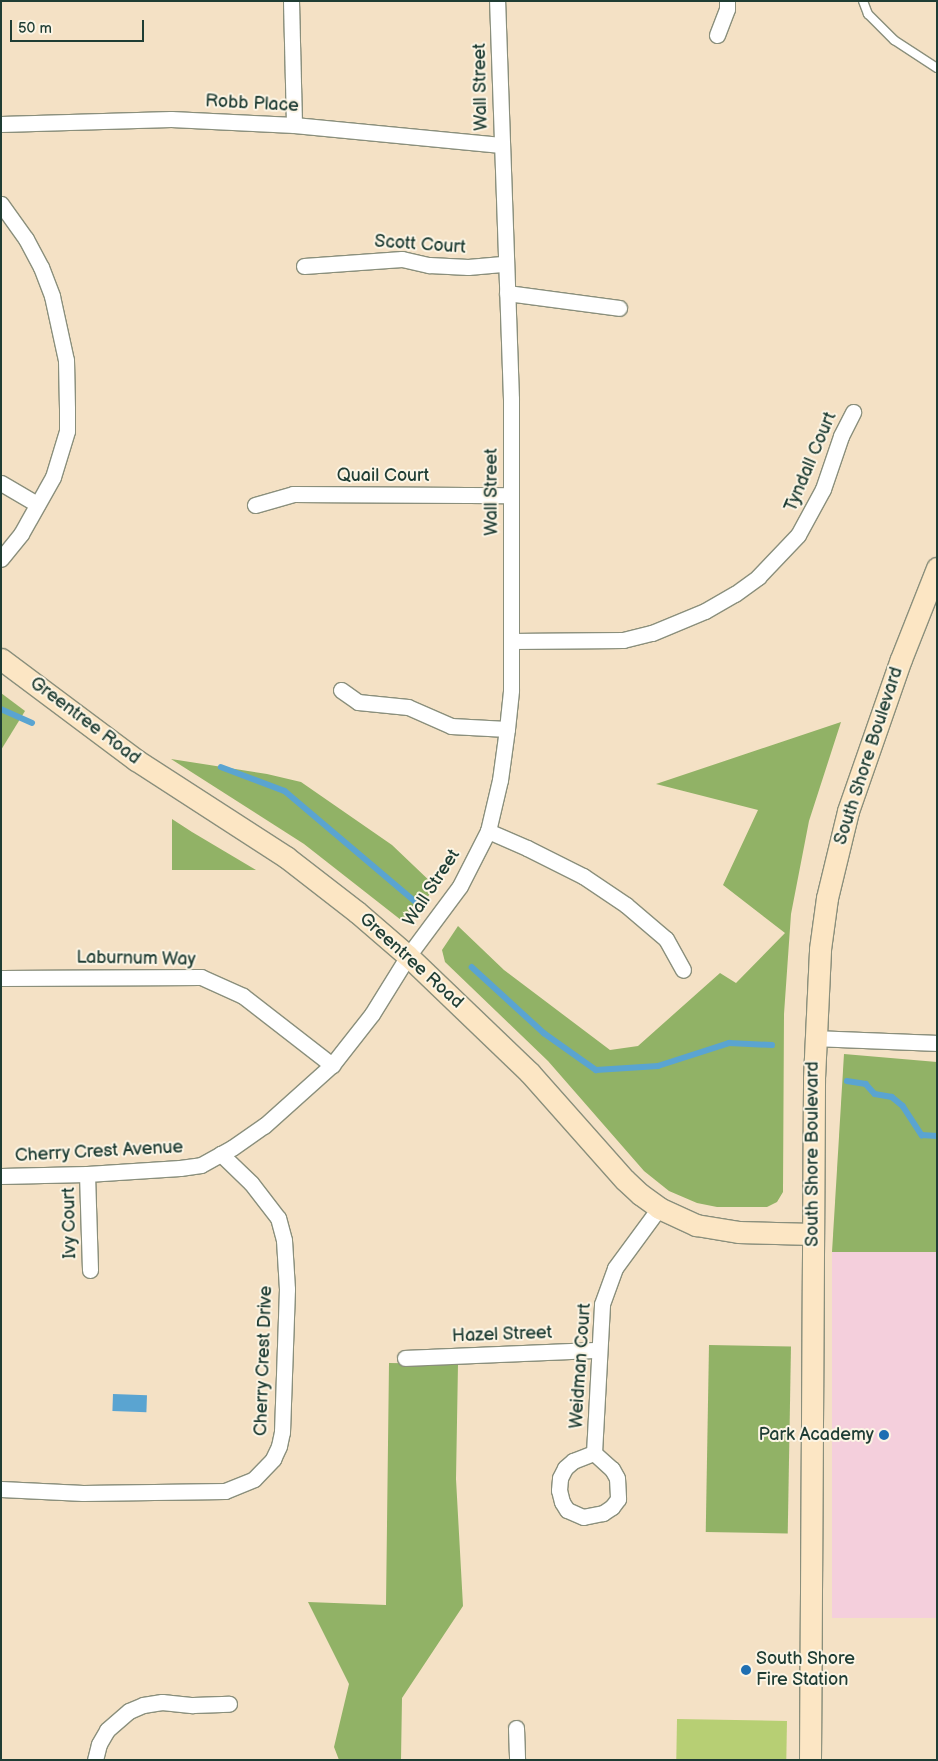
<!DOCTYPE html>
<style>
body{margin:0}
#map{position:relative;width:938px;height:1761px;overflow:hidden;background:#f4e1c5;font-family:"Balsamiq Sans",sans-serif}
div>[style]{position:absolute}
.built>*{inset:0;background:#f4cfdc;transform-origin:0 0}
.green>*{inset:0;background:#b7cf74;transform-origin:0 0}
.forest>*{inset:0;background:#91b266;transform-origin:0 0}
.water>*{inset:0;background:#5aa4d1;transform-origin:0 0}
.stream>*{height:5.5px;margin:-2.75px;padding:0 2.75px;transform-origin:2.75px;border-radius:2.75px;background:#5aa4d1}
.roads{filter:drop-shadow(1px 0 #8a8f7c) drop-shadow(-1px 0 #8a8f7c) drop-shadow(0 1px #8a8f7c) drop-shadow(0 -1px #8a8f7c)}
.lane>*{height:8px;margin:-4px;padding:0 4px;transform-origin:4px;border-radius:4px;background:#fff}
.street>*{height:15px;margin:-7.5px;padding:0 7.5px;transform-origin:7.5px;border-radius:7.5px;background:#fff}
.secondary>*{height:21px;margin:-10.5px;padding:0 10.5px;transform-origin:10.5px;border-radius:10.5px;background:#fce6c4}
.dots>*{width:14px;height:14px;translate:-50% -50%;box-sizing:border-box;border:2px solid #fcf5e5;border-radius:50%}
span{translate:-50% -50%;white-space:nowrap;text-align:center;line-height:1.15;-webkit-text-stroke:4px #fcf5e5;paint-order:stroke}
.street-label{font-size:18px;color:#1f3d34}
.poi-label{font-size:18px;color:#1f3d34}
.right{translate:-100% -50%;text-align:right}
.left{translate:0 -50%;text-align:left}
.frame{position:absolute;inset:0;border:2px solid #1f3d34;pointer-events:none}
.scale{position:absolute;left:10px;top:20px;width:134px;height:22px;box-sizing:border-box;border:2px solid #1f3d34;border-top:0;padding-left:6px;font-size:15px;line-height:18px;white-space:nowrap;color:#1f3d34;-webkit-text-stroke:4px #fcf5e5;paint-order:stroke}
</style>
<div id="map">
<div class="built">
<div style="left:832px;top:1252px;width:105px;height:366px"></div>
</div>
<div class="green">
<div style="left:677px;top:1719px;width:110px;height:41px;rotate:1deg"></div>
</div>
<div class="forest">
<div style="clip-path:polygon(1px 693px,25px 711px,1px 750px)"></div>
<div style="clip-path:polygon(841px 722px,809px 821px,791px 914px,784px 1014px,783px 1192px,777px 1202px,767px 1207px,717px 1207px,697px 1203px,669px 1191px,644px 1171px,548px 1061px,445px 962px,442px 950px,458px 926px,504px 970px,610px 1050px,638px 1046px,720px 973px,736px 983px,785px 933px,723px 885px,758px 810px,656px 784px)"></div>
<div style="clip-path:polygon(171px 759px,267px 774px,301px 782px,392px 845px,435px 886px,414px 918px,407px 921px,401px 920px,304px 844px)"></div>
<div style="clip-path:polygon(172px 819px,192px 832px,256px 870px,172px 870px)"></div>
<div style="clip-path:polygon(844px 1054px,937px 1062px,937px 1252px,832px 1252px)"></div>
<div style="left:709px;top:1345px;width:82px;height:187px;rotate:1deg"></div>
<div style="clip-path:polygon(389px 1363px,458px 1364px,456px 1479px,463px 1606px,402px 1698px,401px 1760px,339px 1760px,334px 1747px,349px 1684px,308px 1602px,386px 1605px)"></div>
</div>
<div class="water">
<div style="left:113px;top:1394px;width:34px;height:17px;rotate:2deg"></div>
</div>
<div class="stream">
<div style="left:1px;top:709px;width:34px;rotate:24deg"></div>
<div style="left:221px;top:767px;width:68px;rotate:20.6deg"></div>
<div style="left:285px;top:791px;width:172px;rotate:40.3deg"></div>
<div style="left:472px;top:967px;width:98px;rotate:42.5deg"></div>
<div style="left:544px;top:1033px;width:64px;rotate:35.4deg"></div>
<div style="left:596px;top:1070px;width:62px;rotate:-3.7deg"></div>
<div style="left:658px;top:1066px;width:75px;rotate:-17.9deg"></div>
<div style="left:729px;top:1043px;width:43px;rotate:2.7deg"></div>
<div style="left:847px;top:1081px;width:19px;rotate:9deg"></div>
<div style="left:866px;top:1084px;width:13px;rotate:48deg"></div>
<div style="left:875px;top:1094px;width:17px;rotate:10deg"></div>
<div style="left:892px;top:1097px;width:14px;rotate:39deg"></div>
<div style="left:903px;top:1106px;width:35px;rotate:57deg"></div>
<div style="left:922px;top:1135px;width:15px;rotate:4deg"></div>
</div>
<div class="roads">
<div class="lane">
<div style="left:863px;top:1px;width:14px;rotate:69deg"></div>
<div style="left:868px;top:14px;width:37px;rotate:45deg"></div>
<div style="left:894px;top:40px;width:51px;rotate:33.1deg"></div>
</div>
<div class="street">
<div style="left:291px;top:1px;width:124px;rotate:88.6deg"></div>
<div style="left:717px;top:35px;width:28px;rotate:-69deg"></div>
<div style="left:727px;top:9px;width:8px;rotate:-90deg"></div>
<div style="left:1px;top:124px;width:170px;rotate:-1.7deg"></div>
<div style="left:171px;top:119px;width:123px;rotate:2.8deg"></div>
<div style="left:294px;top:125px;width:208px;rotate:5.5deg"></div>
<div style="left:1px;top:204px;width:43px;rotate:54.5deg"></div>
<div style="left:26px;top:239px;width:32px;rotate:62deg"></div>
<div style="left:41px;top:267px;width:31px;rotate:69deg"></div>
<div style="left:52px;top:296px;width:66px;rotate:77.7deg"></div>
<div style="left:66px;top:360px;width:49px;rotate:88.8deg"></div>
<div style="left:67px;top:409px;width:22px;rotate:90deg"></div>
<div style="left:67px;top:431px;width:48px;rotate:106.9deg"></div>
<div style="left:53px;top:477px;width:65px;rotate:119.3deg"></div>
<div style="left:21px;top:534px;width:32px;rotate:129deg"></div>
<div style="left:304px;top:266px;width:98px;rotate:-4.1deg"></div>
<div style="left:402px;top:259px;width:28px;rotate:13deg"></div>
<div style="left:429px;top:265px;width:39px;rotate:3deg"></div>
<div style="left:468px;top:267px;width:37px;rotate:-5deg"></div>
<div style="left:507px;top:293px;width:113px;rotate:7.6deg"></div>
<div style="left:1px;top:483px;width:42px;rotate:30.3deg"></div>
<div style="left:255px;top:505px;width:40px;rotate:-16deg"></div>
<div style="left:293px;top:494px;width:218px;rotate:0.3deg"></div>
<div style="left:511px;top:641px;width:112px;rotate:-0.5deg"></div>
<div style="left:623px;top:640px;width:30px;rotate:-14deg"></div>
<div style="left:652px;top:633px;width:57px;rotate:-22.5deg"></div>
<div style="left:705px;top:611px;width:34px;rotate:-30deg"></div>
<div style="left:735px;top:594px;width:29px;rotate:-36deg"></div>
<div style="left:758px;top:577px;width:58px;rotate:-46.4deg"></div>
<div style="left:798px;top:535px;width:52px;rotate:-61.5deg"></div>
<div style="left:823px;top:489px;width:56px;rotate:-71.2deg"></div>
<div style="left:841px;top:436px;width:27px;rotate:-63deg"></div>
<div style="left:341px;top:690px;width:21px;rotate:35deg"></div>
<div style="left:358px;top:702px;width:50px;rotate:5.7deg"></div>
<div style="left:408px;top:707px;width:47px;rotate:23.8deg"></div>
<div style="left:451px;top:726px;width:56px;rotate:3.1deg"></div>
<div style="left:488px;top:831px;width:43px;rotate:23.6deg"></div>
<div style="left:527px;top:848px;width:63px;rotate:26.6deg"></div>
<div style="left:583px;top:876px;width:52px;rotate:34deg"></div>
<div style="left:626px;top:905px;width:52px;rotate:40.4deg"></div>
<div style="left:666px;top:939px;width:35px;rotate:61deg"></div>
<div style="left:1px;top:978px;width:200px;rotate:-0.3deg"></div>
<div style="left:201px;top:977px;width:46px;rotate:24.3deg"></div>
<div style="left:243px;top:996px;width:113px;rotate:37.8deg"></div>
<div style="left:814px;top:1038px;width:123px;rotate:2.3deg"></div>
<div style="left:87px;top:1174px;width:96px;rotate:88.2deg"></div>
<div style="left:1px;top:1176px;width:86px;rotate:-1.3deg"></div>
<div style="left:87px;top:1174px;width:93px;rotate:-3.7deg"></div>
<div style="left:180px;top:1168px;width:21px;rotate:-8deg"></div>
<div style="left:201px;top:1165px;width:35px;rotate:-29deg"></div>
<div style="left:232px;top:1148px;width:39px;rotate:-35deg"></div>
<div style="left:264px;top:1126px;width:91px;rotate:-41.9deg"></div>
<div style="left:332px;top:1065px;width:65px;rotate:-51.9deg"></div>
<div style="left:372px;top:1014px;width:68px;rotate:-58.2deg"></div>
<div style="left:408px;top:956px;width:87px;rotate:-53.4deg"></div>
<div style="left:460px;top:886px;width:62px;rotate:-63deg"></div>
<div style="left:488px;top:831px;width:52px;rotate:-76.8deg"></div>
<div style="left:500px;top:780px;width:51px;rotate:-82.2deg"></div>
<div style="left:507px;top:729px;width:39px;rotate:-84deg"></div>
<div style="left:511px;top:690px;width:291px;rotate:-90deg"></div>
<div style="left:511px;top:399px;width:398px;rotate:-92deg"></div>
<div style="left:405px;top:1358px;width:194px;rotate:-2.4deg"></div>
<div style="left:594px;top:1453px;width:149px;rotate:-86.9deg"></div>
<div style="left:602px;top:1304px;width:38px;rotate:-70deg"></div>
<div style="left:615px;top:1268px;width:74px;rotate:-53.7deg"></div>
<div style="left:594px;top:1453px;width:24px;rotate:42deg"></div>
<div style="left:612px;top:1469px;width:10px;rotate:61deg"></div>
<div style="left:617px;top:1478px;width:21px;rotate:87deg"></div>
<div style="left:618px;top:1499px;width:10px;rotate:127deg"></div>
<div style="left:612px;top:1507px;width:11px;rotate:146deg"></div>
<div style="left:603px;top:1513px;width:20px;rotate:169deg"></div>
<div style="left:583px;top:1517px;width:17px;rotate:-156deg"></div>
<div style="left:567px;top:1510px;width:9px;rotate:-122deg"></div>
<div style="left:562px;top:1502px;width:12px;rotate:-104deg"></div>
<div style="left:559px;top:1490px;width:12px;rotate:-85deg"></div>
<div style="left:560px;top:1478px;width:11px;rotate:-63deg"></div>
<div style="left:565px;top:1468px;width:11px;rotate:-41deg"></div>
<div style="left:573px;top:1461px;width:22px;rotate:-21deg"></div>
<div style="left:1px;top:1489px;width:82px;rotate:2.8deg"></div>
<div style="left:83px;top:1493px;width:142px;rotate:-0.8deg"></div>
<div style="left:225px;top:1491px;width:31px;rotate:-22deg"></div>
<div style="left:254px;top:1479px;width:28px;rotate:-46deg"></div>
<div style="left:273px;top:1459px;width:14px;rotate:-65deg"></div>
<div style="left:279px;top:1446px;width:14px;rotate:-78deg"></div>
<div style="left:282px;top:1432px;width:143px;rotate:-88deg"></div>
<div style="left:287px;top:1289px;width:49px;rotate:-93.5deg"></div>
<div style="left:284px;top:1240px;width:23px;rotate:-105deg"></div>
<div style="left:278px;top:1218px;width:44px;rotate:-127.6deg"></div>
<div style="left:251px;top:1183px;width:42px;rotate:-136deg"></div>
<div style="left:516px;top:1728px;width:32px;rotate:88deg"></div>
<div style="left:95px;top:1760px;width:16px;rotate:-76deg"></div>
<div style="left:99px;top:1744px;width:16px;rotate:-60deg"></div>
<div style="left:107px;top:1730px;width:29px;rotate:-41deg"></div>
<div style="left:129px;top:1711px;width:15px;rotate:-23deg"></div>
<div style="left:143px;top:1705px;width:19px;rotate:-9deg"></div>
<div style="left:162px;top:1702px;width:31px;rotate:6deg"></div>
<div style="left:193px;top:1705px;width:36px;rotate:-2deg"></div>
</div>
<div class="secondary">
<div style="left:1px;top:659px;width:169px;rotate:36.8deg"></div>
<div style="left:136px;top:760px;width:179px;rotate:32.9deg"></div>
<div style="left:286px;top:857px;width:90px;rotate:37.8deg"></div>
<div style="left:357px;top:912px;width:67px;rotate:40.8deg"></div>
<div style="left:408px;top:956px;width:168px;rotate:43.8deg"></div>
<div style="left:529px;top:1072px;width:144px;rotate:48.4deg"></div>
<div style="left:625px;top:1180px;width:21px;rotate:43deg"></div>
<div style="left:640px;top:1194px;width:24px;rotate:36deg"></div>
<div style="left:659px;top:1208px;width:41px;rotate:24.7deg"></div>
<div style="left:696px;top:1225px;width:44px;rotate:9.2deg"></div>
<div style="left:739px;top:1232px;width:73px;rotate:1.6deg"></div>
<div style="left:810px;top:1760px;width:682px;rotate:-89.66deg"></div>
<div style="left:814px;top:1078px;width:129px;rotate:-87.3deg"></div>
<div style="left:820px;top:949px;width:51px;rotate:-82.2deg"></div>
<div style="left:827px;top:898px;width:89px;rotate:-76.4deg"></div>
<div style="left:848px;top:811px;width:161px;rotate:-70.8deg"></div>
<div style="left:901px;top:659px;width:98px;rotate:-68.4deg"></div>
</div>
</div>
<div class="dots">
<div style="left:884px;top:1435px;background:#1f6fb2"></div>
<div style="left:746px;top:1670px;background:#1f6fb2"></div>
</div>
<div class="street-label">
<span style="left:481px;top:87px;rotate:-91deg">Wall Street</span>
<span style="left:252px;top:104px;rotate:3deg">Robb Place</span>
<span style="left:420px;top:245px;rotate:4deg">Scott Court</span>
<span style="left:811px;top:462px;rotate:-67deg">Tyndall Court</span>
<span style="left:383px;top:476px">Quail Court</span>
<span style="left:492px;top:492px;rotate:-90deg">Wall Street</span>
<span style="left:85px;top:721px;rotate:37deg">Greentree Road</span>
<span style="left:869px;top:756px;rotate:-72deg">South Shore Boulevard</span>
<span style="left:432px;top:888px;rotate:-57deg">Wall Street</span>
<span style="left:136px;top:959px;rotate:1deg">Laburnum Way</span>
<span style="left:411px;top:961px;rotate:42deg">Greentree Road</span>
<span style="left:99px;top:1152px;rotate:-3deg">Cherry Crest Avenue</span>
<span style="left:813px;top:1154px;rotate:-90deg">South Shore Boulevard</span>
<span style="left:70px;top:1223px;rotate:-91deg">Ivy Court</span>
<span style="left:502px;top:1335px;rotate:-2deg">Hazel Street</span>
<span style="left:264px;top:1361px;rotate:-88deg">Cherry Crest Drive</span>
<span style="left:581px;top:1366px;rotate:-86deg">Weidman Court</span>
</div>
<div class="poi-label">
<span class="right" style="left:874px;top:1435px">Park Academy</span>
<span class="left" style="left:756px;top:1670px">South Shore<br>Fire Station</span>
</div>
<div class="frame"></div>
<div class="scale">50 m</div>
</div>
